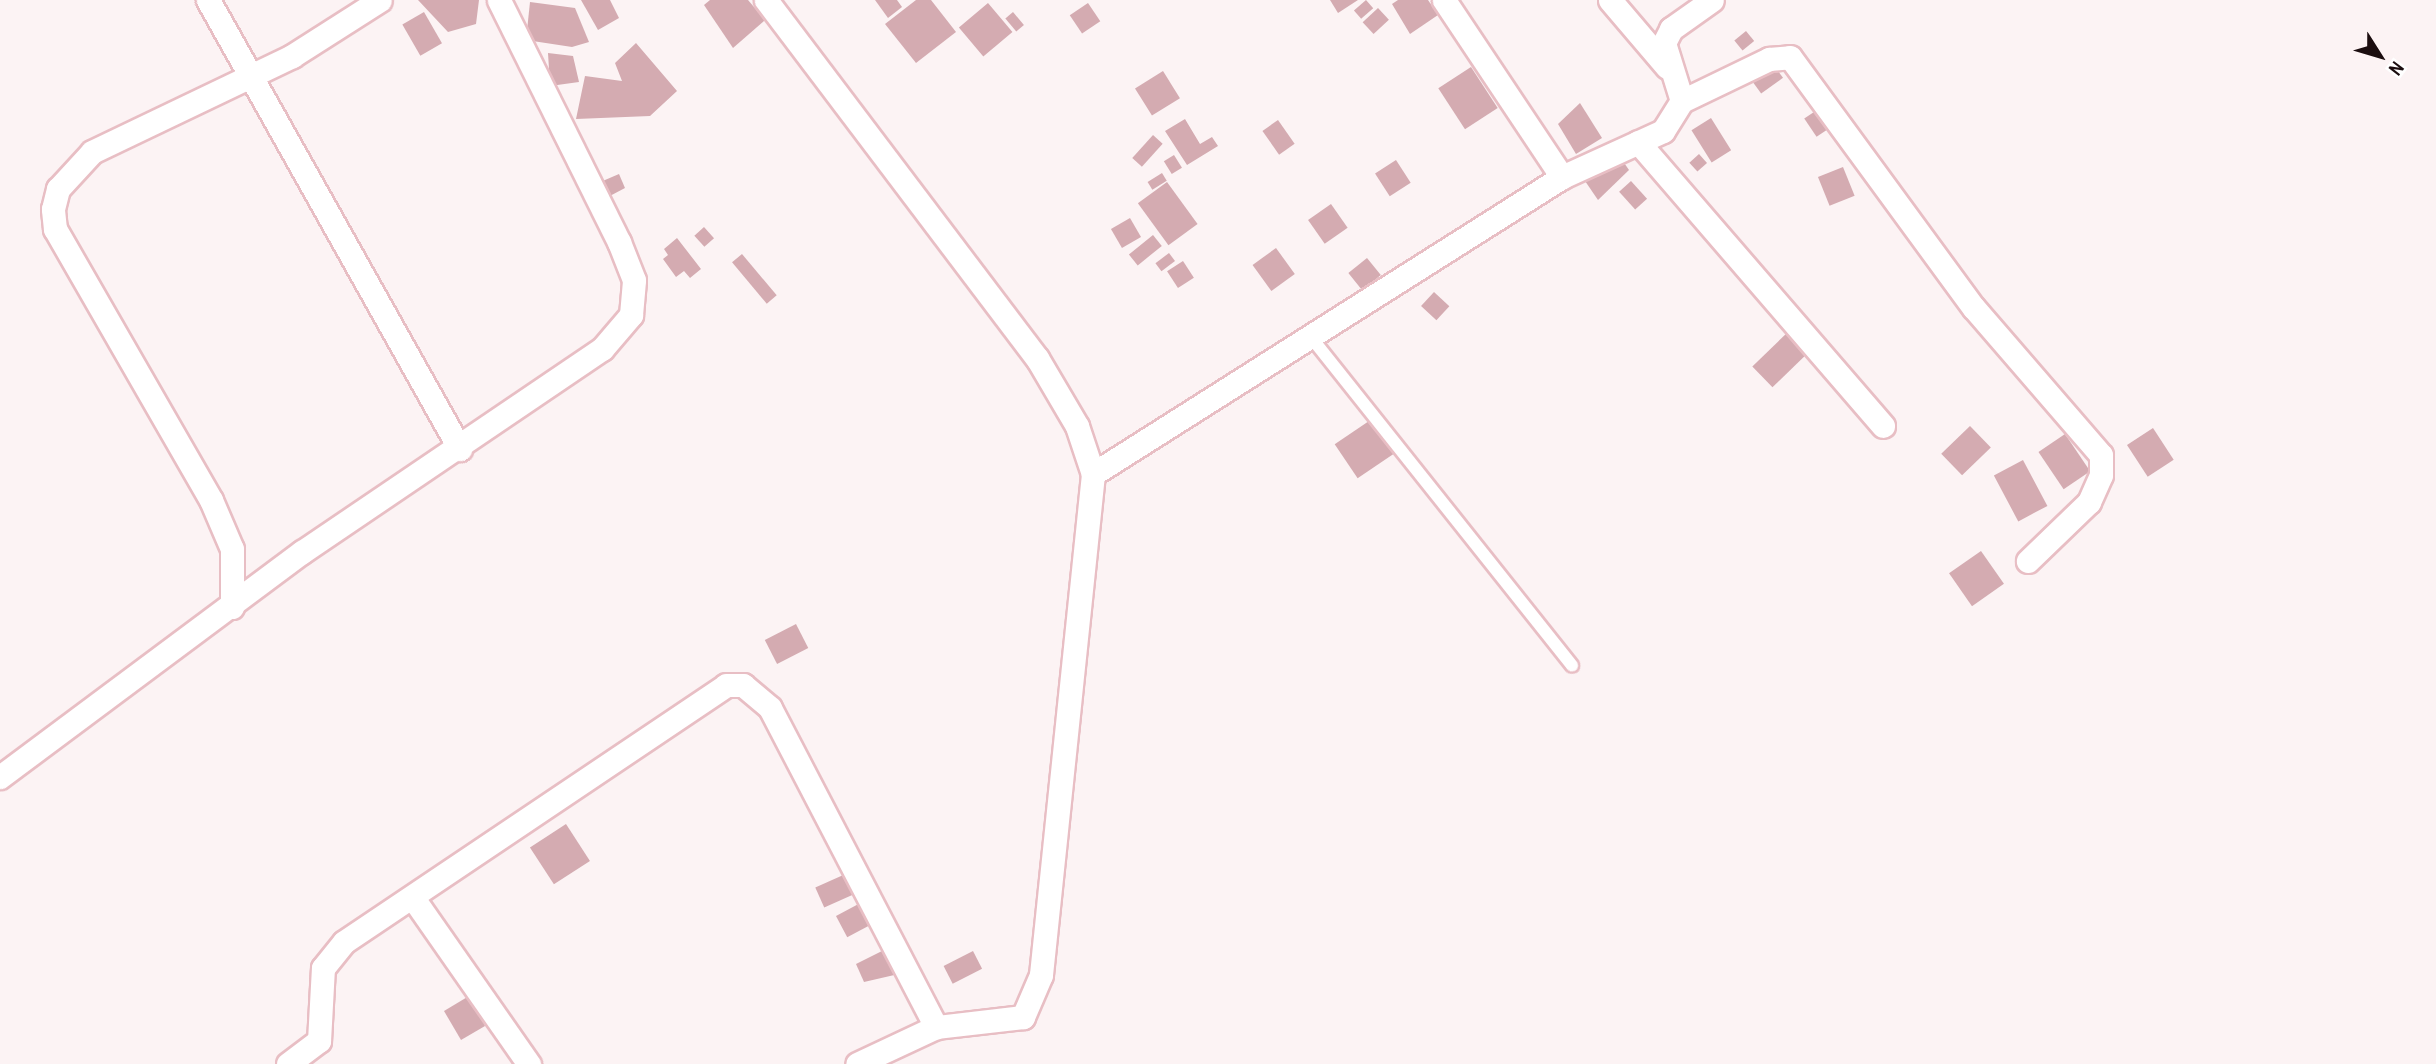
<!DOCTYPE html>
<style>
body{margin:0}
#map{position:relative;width:2436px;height:1064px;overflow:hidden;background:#fcf3f4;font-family:"Archivo Narrow",sans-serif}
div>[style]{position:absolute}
.building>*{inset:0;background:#d4abb1;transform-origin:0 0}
.roads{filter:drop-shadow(2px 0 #e8bec4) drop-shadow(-2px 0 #e8bec4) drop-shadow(0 2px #e8bec4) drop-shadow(0 -2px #e8bec4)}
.lane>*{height:12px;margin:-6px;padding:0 6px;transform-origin:6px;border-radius:6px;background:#fff}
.street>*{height:23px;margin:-11.5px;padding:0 11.5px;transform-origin:11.5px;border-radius:11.5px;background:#fff}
span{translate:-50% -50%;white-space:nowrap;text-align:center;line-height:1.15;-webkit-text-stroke:5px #fff;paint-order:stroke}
.north{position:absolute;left:2345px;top:21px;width:70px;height:70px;-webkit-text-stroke:5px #fff;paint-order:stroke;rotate:127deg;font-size:19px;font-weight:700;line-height:28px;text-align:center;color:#1b0d0f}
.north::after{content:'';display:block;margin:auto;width:24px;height:32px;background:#1b0d0f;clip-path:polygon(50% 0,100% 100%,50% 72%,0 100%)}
</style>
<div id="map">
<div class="building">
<div style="clip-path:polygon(418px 0,479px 0,476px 24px,448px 32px)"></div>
<div style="clip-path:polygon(581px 0,610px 0,619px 18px,598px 30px)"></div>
<div style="clip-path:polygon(710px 0,748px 0,765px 20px,733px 48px,704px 5px)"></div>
<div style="clip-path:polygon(875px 0,897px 0,902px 7px,888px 18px)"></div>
<div style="clip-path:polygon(916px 0,931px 0,956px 32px,916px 63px,885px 24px)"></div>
<div style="clip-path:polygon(1330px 0,1358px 0,1338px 13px)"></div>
<div style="left:1366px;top:0;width:11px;height:16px;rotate:49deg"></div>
<div style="clip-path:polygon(1398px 0,1428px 0,1438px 15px,1410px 34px,1392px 4px)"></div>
<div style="clip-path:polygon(530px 2px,575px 8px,589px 42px,572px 47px,526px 40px)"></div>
<div style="left:988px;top:3px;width:38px;height:38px;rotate:50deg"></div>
<div style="left:1088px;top:3px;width:22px;height:22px;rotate:56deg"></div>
<div style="left:1378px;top:8px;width:16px;height:21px;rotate:47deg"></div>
<div style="left:424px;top:12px;width:36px;height:25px;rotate:60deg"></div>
<div style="left:1013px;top:12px;width:17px;height:10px;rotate:50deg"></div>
<div style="left:1746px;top:31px;width:13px;height:15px;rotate:51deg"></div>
<div style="clip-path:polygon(636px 43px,677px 91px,650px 116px,576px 119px,585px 76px,622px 81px,615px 63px)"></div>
<div style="clip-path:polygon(548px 53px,573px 56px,579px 82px,550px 86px)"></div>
<div style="left:1773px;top:64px;width:17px;height:27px;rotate:54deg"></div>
<div style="left:1471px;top:67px;width:49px;height:39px;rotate:57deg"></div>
<div style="left:1163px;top:71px;width:32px;height:33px;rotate:58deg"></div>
<div style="clip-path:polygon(1580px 103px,1602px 138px,1576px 154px,1558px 124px)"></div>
<div style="left:1820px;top:108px;width:22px;height:19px;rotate:56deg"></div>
<div style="left:1711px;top:118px;width:38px;height:23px;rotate:58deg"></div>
<div style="clip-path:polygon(1185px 119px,1200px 144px,1212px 137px,1218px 146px,1187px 165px,1165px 131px)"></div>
<div style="left:1278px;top:120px;width:29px;height:19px;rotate:55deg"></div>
<div style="left:1153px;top:135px;width:13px;height:31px;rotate:42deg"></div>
<div style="left:1699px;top:154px;width:12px;height:13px;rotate:48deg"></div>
<div style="left:1174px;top:155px;width:15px;height:12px;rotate:58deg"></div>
<div style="clip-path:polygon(1620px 157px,1629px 170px,1598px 200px,1585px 181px)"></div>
<div style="left:1396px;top:160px;width:27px;height:25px;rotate:57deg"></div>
<div style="left:1843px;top:167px;width:31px;height:27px;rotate:68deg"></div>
<div style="left:1162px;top:173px;width:9px;height:17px;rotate:58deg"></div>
<div style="clip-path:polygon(619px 174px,625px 188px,606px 198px,598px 183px)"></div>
<div style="left:1631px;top:181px;width:24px;height:16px;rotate:48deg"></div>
<div style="left:1167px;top:182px;width:52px;height:36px;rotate:54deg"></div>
<div style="left:1331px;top:204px;width:29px;height:28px;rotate:55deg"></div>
<div style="left:1130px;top:218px;width:22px;height:22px;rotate:60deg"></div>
<div style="left:704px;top:227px;width:15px;height:13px;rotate:48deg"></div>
<div style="left:1153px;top:235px;width:14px;height:31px;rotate:51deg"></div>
<div style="clip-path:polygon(677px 238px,701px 269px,690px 278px,684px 271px,676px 277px,663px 259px,668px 255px,664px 249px)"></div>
<div style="left:1276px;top:248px;width:32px;height:29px;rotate:54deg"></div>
<div style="left:1169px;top:253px;width:10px;height:17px;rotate:53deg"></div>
<div style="left:742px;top:254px;width:54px;height:13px;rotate:50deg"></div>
<div style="left:1367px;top:258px;width:22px;height:24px;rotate:51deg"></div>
<div style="left:1183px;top:261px;width:20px;height:19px;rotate:57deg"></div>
<div style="left:1434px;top:292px;width:21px;height:19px;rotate:43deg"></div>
<div style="left:1789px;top:331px;width:29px;height:51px;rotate:46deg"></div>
<div style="left:1372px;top:419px;width:41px;height:45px;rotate:56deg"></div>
<div style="left:1970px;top:426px;width:30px;height:40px;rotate:46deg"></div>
<div style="left:2153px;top:428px;width:38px;height:31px;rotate:57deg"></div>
<div style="left:2065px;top:434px;width:45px;height:32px;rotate:56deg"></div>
<div style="left:2023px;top:460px;width:52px;height:33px;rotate:62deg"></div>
<div style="left:1981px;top:551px;width:40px;height:39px;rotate:55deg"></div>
<div style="left:796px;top:624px;width:27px;height:35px;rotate:63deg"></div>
<div style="left:566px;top:824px;width:44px;height:43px;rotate:57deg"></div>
<div style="left:850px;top:872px;width:22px;height:38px;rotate:66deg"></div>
<div style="left:866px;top:900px;width:24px;height:34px;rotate:62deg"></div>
<div style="clip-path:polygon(890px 947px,903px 973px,864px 982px,856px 964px)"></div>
<div style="left:973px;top:951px;width:20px;height:33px;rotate:63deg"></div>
<div style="clip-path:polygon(474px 993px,485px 1026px,461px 1040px,444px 1011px)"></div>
</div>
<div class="roads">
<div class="lane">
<div style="left:1310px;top:336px;width:421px;rotate:51.5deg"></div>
</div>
<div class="street">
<div style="left:208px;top:0;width:515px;rotate:60.7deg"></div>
<div style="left:766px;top:0;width:449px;rotate:52.9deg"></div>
<div style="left:1037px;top:358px;width:79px;rotate:59.5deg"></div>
<div style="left:1077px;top:426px;width:51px;rotate:71.6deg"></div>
<div style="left:1093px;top:474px;width:504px;rotate:95.93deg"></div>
<div style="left:1041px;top:975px;width:46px;rotate:113.2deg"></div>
<div style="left:1023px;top:1017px;width:88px;rotate:173.4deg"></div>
<div style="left:936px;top:1027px;width:87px;rotate:154.9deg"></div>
<div style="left:1444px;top:0;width:213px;rotate:56.3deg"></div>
<div style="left:1610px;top:0;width:88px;rotate:49.6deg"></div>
<div style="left:1682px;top:101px;width:97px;rotate:-25.8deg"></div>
<div style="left:1769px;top:59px;width:21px;rotate:-5deg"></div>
<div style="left:1790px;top:57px;width:311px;rotate:53.8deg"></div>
<div style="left:1974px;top:308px;width:194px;rotate:49.2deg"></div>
<div style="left:2101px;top:455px;width:20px;rotate:90deg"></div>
<div style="left:2101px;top:475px;width:30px;rotate:114deg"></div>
<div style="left:2089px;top:502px;width:85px;rotate:136deg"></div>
<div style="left:1638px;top:142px;width:375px;rotate:49.2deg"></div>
<div style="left:1093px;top:474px;width:555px;rotate:-32.34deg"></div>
<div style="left:1562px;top:177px;width:111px;rotate:-24.5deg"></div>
<div style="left:1663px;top:131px;width:36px;rotate:-58deg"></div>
<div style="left:1682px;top:101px;width:61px;rotate:-107.2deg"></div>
<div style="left:1664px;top:43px;width:16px;rotate:-63deg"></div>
<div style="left:1671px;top:29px;width:50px;rotate:-35.3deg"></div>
<div style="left:232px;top:607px;width:58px;rotate:-90deg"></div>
<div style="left:232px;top:549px;width:53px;rotate:-113.2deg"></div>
<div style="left:211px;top:500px;width:313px;rotate:-119.9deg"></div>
<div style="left:55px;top:229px;width:20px;rotate:-96deg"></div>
<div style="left:53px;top:209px;width:21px;rotate:-76deg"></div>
<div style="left:58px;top:189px;width:50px;rotate:-47.4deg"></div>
<div style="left:92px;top:152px;width:222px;rotate:-25.6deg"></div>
<div style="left:292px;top:56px;width:104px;rotate:-32.5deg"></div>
<div style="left:0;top:777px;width:377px;rotate:-36.7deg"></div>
<div style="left:302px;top:552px;width:362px;rotate:-34.1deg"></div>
<div style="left:602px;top:349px;width:45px;rotate:-49.5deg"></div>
<div style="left:631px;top:315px;width:35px;rotate:-85deg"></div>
<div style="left:634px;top:280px;width:41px;rotate:-111.5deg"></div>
<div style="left:619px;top:242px;width:270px;rotate:-116.4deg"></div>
<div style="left:413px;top:898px;width:203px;rotate:55.1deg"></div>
<div style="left:288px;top:1064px;width:39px;rotate:-37deg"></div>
<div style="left:319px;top:1041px;width:73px;rotate:-86.9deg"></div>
<div style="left:323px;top:968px;width:33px;rotate:-51deg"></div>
<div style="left:344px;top:942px;width:460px;rotate:-33.9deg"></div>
<div style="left:726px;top:685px;width:17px"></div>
<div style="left:743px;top:685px;width:35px;rotate:40deg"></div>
<div style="left:770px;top:708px;width:360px;rotate:62.5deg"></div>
</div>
</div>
<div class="north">N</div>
</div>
